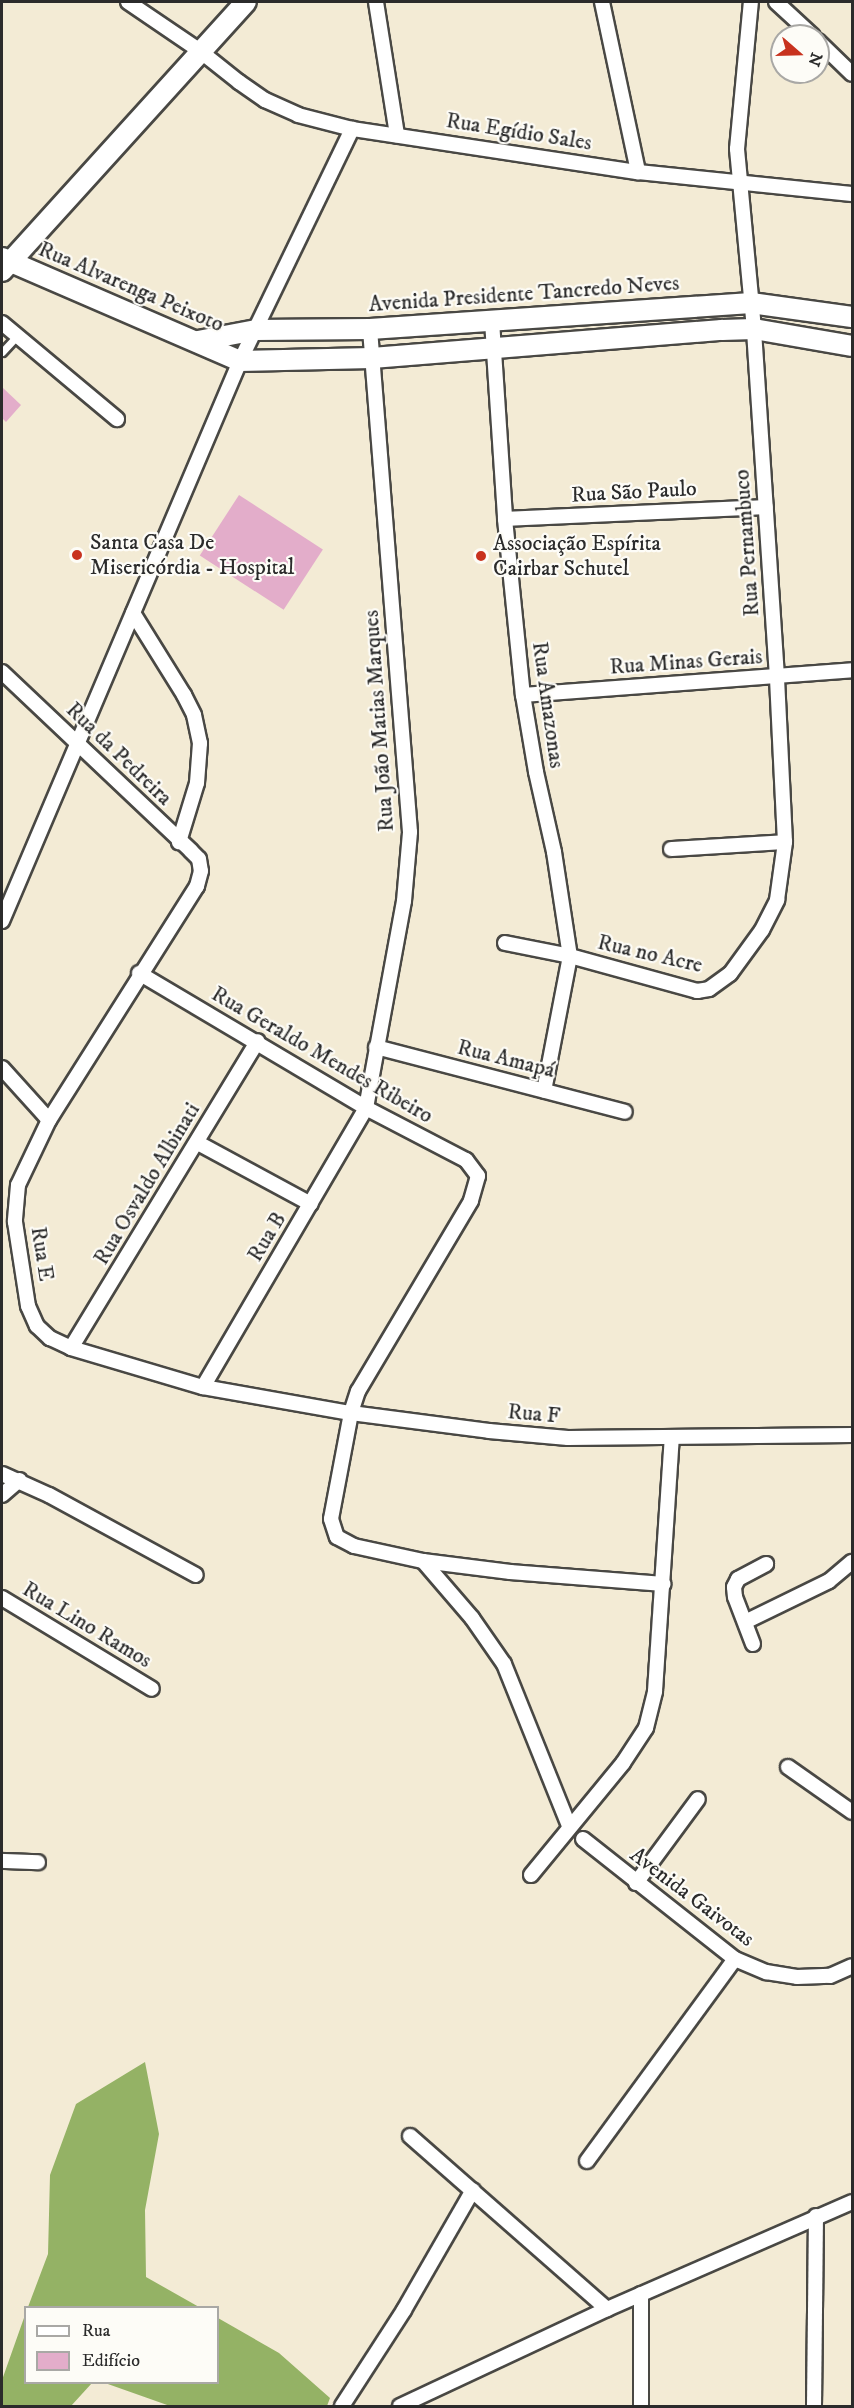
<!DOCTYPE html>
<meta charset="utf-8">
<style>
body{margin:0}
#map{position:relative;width:854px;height:2408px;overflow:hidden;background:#f3ebd5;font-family:"IM FELL DW Pica",serif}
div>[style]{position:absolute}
.forest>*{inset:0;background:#94b265}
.building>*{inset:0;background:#e3adca;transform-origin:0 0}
.roads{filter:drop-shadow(2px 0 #494844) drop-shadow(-2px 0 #494844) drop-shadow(0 2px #494844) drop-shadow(0 -2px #494844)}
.lane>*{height:7px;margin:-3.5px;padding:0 3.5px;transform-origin:3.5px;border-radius:3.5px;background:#fff}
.street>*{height:14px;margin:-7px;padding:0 7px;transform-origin:7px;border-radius:7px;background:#fff}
.secondary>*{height:20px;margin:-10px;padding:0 10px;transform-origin:10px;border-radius:10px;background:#fff}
.dots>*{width:16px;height:16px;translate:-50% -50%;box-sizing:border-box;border:3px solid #fdfcf7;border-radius:50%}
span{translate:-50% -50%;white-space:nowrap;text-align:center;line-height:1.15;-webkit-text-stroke:4.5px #fdfcf7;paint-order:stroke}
.street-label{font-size:22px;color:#2b2b2b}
.poi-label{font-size:22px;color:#2b2b2b}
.left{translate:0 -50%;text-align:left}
.frame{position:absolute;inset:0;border:3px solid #2b2b2b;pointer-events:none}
.legend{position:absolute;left:24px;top:2306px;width:195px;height:78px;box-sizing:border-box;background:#fdfcf7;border:2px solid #a9a8a5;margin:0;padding:8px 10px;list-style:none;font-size:18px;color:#2b2b2b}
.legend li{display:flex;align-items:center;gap:12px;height:30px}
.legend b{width:30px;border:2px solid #a9a8a5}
.north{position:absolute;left:770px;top:24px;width:60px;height:60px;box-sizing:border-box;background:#fdfcf7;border:2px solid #a9a8a5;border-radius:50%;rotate:110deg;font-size:16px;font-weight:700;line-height:24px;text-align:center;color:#2b2b2b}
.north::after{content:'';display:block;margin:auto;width:21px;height:27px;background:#c8321e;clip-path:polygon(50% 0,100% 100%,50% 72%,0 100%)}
</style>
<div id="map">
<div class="forest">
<div style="clip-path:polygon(145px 2062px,159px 2134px,145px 2210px,146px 2277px,199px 2307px,28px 2307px,48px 2254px,50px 2175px,76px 2104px)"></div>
<div style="clip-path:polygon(25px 2315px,26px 2382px,92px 2383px,71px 2406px,2px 2406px,2px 2380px)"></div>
<div style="clip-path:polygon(218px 2318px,279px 2353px,330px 2398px,327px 2406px,170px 2406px,105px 2383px,218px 2382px)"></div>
</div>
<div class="building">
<div style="clip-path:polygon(2px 387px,21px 405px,6px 422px,2px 418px)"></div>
<div style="left:239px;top:495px;width:100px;height:72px;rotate:33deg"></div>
</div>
<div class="roads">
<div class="lane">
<div style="left:2px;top:352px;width:21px;rotate:-47deg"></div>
</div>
<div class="street">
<div style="left:128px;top:2px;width:87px;rotate:34.2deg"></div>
<div style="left:200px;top:51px;width:50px;rotate:38.5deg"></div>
<div style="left:239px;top:82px;width:32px;rotate:35deg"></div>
<div style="left:265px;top:100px;width:36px;rotate:24deg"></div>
<div style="left:298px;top:115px;width:56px;rotate:14.5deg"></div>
<div style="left:352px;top:129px;width:289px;rotate:8.6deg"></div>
<div style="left:638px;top:172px;width:215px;rotate:5.9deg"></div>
<div style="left:376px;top:2px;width:135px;rotate:81deg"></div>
<div style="left:602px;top:2px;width:174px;rotate:78deg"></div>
<div style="left:776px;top:2px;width:50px;rotate:42.6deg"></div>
<div style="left:818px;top:41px;width:47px;rotate:44.1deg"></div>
<div style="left:492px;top:321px;width:198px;rotate:86.2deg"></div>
<div style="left:505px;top:519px;width:177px;rotate:84.2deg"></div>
<div style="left:523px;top:695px;width:78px;rotate:80.4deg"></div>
<div style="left:536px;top:772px;width:82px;rotate:77.3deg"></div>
<div style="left:554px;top:852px;width:105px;rotate:81.3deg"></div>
<div style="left:570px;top:956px;width:137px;rotate:100.9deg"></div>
<div style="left:2px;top:323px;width:150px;rotate:39.9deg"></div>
<div style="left:505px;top:519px;width:261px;rotate:-2.6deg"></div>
<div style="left:133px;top:613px;width:97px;rotate:58.1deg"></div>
<div style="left:184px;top:695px;width:22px;rotate:63deg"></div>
<div style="left:194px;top:715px;width:29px;rotate:78deg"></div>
<div style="left:200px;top:743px;width:40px;rotate:94.3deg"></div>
<div style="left:197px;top:783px;width:62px;rotate:107deg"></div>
<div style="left:2px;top:672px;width:260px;rotate:43.4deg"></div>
<div style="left:191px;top:851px;width:11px;rotate:45deg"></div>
<div style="left:199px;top:859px;width:12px;rotate:81deg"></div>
<div style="left:201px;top:871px;width:16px;rotate:105deg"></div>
<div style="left:197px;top:886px;width:277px;rotate:122.3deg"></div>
<div style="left:49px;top:1120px;width:72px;rotate:115.5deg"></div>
<div style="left:18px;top:1185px;width:37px;rotate:95deg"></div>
<div style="left:15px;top:1222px;width:85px;rotate:81.2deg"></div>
<div style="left:28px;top:1306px;width:22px;rotate:66deg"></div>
<div style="left:37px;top:1326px;width:18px;rotate:43deg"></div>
<div style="left:50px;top:1338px;width:23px;rotate:25deg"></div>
<div style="left:71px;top:1348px;width:138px;rotate:16.5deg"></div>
<div style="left:203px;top:1387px;width:150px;rotate:10deg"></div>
<div style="left:351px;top:1413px;width:139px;rotate:7.4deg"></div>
<div style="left:489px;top:1431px;width:79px;rotate:5.1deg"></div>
<div style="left:568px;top:1438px;width:284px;rotate:-0.6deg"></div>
<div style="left:523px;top:695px;width:330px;rotate:-4.3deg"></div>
<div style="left:671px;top:849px;width:114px;rotate:-3.5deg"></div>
<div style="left:2px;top:921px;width:608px;rotate:-66.97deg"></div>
<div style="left:240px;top:361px;width:258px;rotate:-64.2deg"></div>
<div style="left:505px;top:943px;width:66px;rotate:11.3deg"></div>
<div style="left:570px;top:956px;width:132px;rotate:15.4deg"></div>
<div style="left:697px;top:991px;width:12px;rotate:-9deg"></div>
<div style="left:709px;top:989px;width:26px;rotate:-36deg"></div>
<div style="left:730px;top:974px;width:54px;rotate:-54deg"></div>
<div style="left:762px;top:930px;width:34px;rotate:-63deg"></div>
<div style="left:777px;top:900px;width:59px;rotate:-82.1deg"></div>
<div style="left:785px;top:842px;width:165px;rotate:-92.8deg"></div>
<div style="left:777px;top:677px;width:349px;rotate:-93.8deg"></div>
<div style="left:754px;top:329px;width:181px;rotate:-95.4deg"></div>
<div style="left:737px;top:149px;width:148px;rotate:-84.6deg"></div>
<div style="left:139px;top:973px;width:264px;rotate:30.7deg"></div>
<div style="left:366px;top:1108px;width:113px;rotate:27.5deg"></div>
<div style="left:466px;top:1160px;width:20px;rotate:53deg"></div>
<div style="left:478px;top:1176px;width:26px;rotate:106deg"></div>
<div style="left:471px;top:1201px;width:221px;rotate:120.7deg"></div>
<div style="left:358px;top:1391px;width:23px;rotate:108deg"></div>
<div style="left:351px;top:1413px;width:108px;rotate:100.7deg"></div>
<div style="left:331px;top:1519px;width:19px;rotate:72deg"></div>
<div style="left:337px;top:1537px;width:19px;rotate:28deg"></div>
<div style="left:354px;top:1546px;width:71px;rotate:12.3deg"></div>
<div style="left:423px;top:1561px;width:88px;rotate:7.2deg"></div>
<div style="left:510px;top:1572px;width:154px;rotate:4.5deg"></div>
<div style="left:376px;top:1047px;width:257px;rotate:14.6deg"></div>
<div style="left:2px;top:1068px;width:70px;rotate:47.9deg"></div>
<div style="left:198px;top:1143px;width:128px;rotate:28.4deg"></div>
<div style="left:71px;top:1348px;width:359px;rotate:-58.7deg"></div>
<div style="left:203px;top:1387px;width:323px;rotate:-59.7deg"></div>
<div style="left:366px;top:1108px;width:210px;rotate:-79.6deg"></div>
<div style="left:404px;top:901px;width:69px;rotate:-85deg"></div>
<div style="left:410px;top:832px;width:505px;rotate:-94.55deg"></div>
<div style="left:2px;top:1474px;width:51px;rotate:24.1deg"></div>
<div style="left:49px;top:1495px;width:167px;rotate:28.6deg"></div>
<div style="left:2px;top:1495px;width:23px;rotate:-41deg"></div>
<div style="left:423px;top:1561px;width:75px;rotate:49.3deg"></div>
<div style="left:472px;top:1618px;width:56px;rotate:55.2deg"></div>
<div style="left:504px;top:1664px;width:175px;rotate:68.1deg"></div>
<div style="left:2px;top:1598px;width:175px;rotate:31.2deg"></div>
<div style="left:747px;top:1621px;width:91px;rotate:-26deg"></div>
<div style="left:829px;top:1581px;width:30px;rotate:-40deg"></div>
<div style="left:753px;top:1644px;width:50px;rotate:-111deg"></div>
<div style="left:735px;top:1597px;width:10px;rotate:-96deg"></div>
<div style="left:734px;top:1587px;width:9px;rotate:-63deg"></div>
<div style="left:738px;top:1579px;width:32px;rotate:-28deg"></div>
<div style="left:788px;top:1767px;width:78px;rotate:35.1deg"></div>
<div style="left:583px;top:1839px;width:194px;rotate:38.3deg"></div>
<div style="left:735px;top:1959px;width:34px;rotate:23deg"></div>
<div style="left:766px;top:1972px;width:31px;rotate:9deg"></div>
<div style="left:797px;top:1977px;width:33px;rotate:-2deg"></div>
<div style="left:830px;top:1976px;width:24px;rotate:-24deg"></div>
<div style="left:2px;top:1861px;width:36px;rotate:2deg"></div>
<div style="left:531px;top:1875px;width:145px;rotate:-50.6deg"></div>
<div style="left:623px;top:1763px;width:42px;rotate:-56.7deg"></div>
<div style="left:646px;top:1728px;width:38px;rotate:-76deg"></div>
<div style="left:655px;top:1691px;width:254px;rotate:-86.2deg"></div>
<div style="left:636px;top:1883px;width:104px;rotate:-53.6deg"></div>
<div style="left:410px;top:2136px;width:262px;rotate:41.3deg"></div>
<div style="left:587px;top:2161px;width:250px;rotate:-53.8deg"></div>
<div style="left:342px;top:2406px;width:114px;rotate:-57.1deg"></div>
<div style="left:404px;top:2310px;width:138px;rotate:-60.1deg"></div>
<div style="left:400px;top:2406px;width:229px;rotate:-25.1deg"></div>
<div style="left:607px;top:2309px;width:267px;rotate:-23.6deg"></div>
<div style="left:641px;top:2406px;width:112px;rotate:-90deg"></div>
<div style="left:814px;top:2406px;width:190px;rotate:-89.4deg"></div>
</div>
<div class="secondary">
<div style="left:2px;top:258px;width:259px;rotate:23.4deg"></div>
<div style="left:240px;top:361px;width:132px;rotate:-1.3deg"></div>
<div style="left:372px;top:358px;width:351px;rotate:-4.6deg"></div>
<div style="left:722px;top:330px;width:32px;rotate:-2deg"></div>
<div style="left:754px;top:329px;width:99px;rotate:9.8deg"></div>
<div style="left:2px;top:271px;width:363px;rotate:-47.8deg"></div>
<div style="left:198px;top:341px;width:59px;rotate:-10.7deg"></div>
<div style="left:256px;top:330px;width:114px;rotate:-0.5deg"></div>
<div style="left:370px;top:329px;width:382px;rotate:-3.9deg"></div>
<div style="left:751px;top:303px;width:102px;rotate:7.9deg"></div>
</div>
</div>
<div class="dots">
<div style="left:77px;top:555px;background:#c8321e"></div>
<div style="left:481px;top:556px;background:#c8321e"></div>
</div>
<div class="street-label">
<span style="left:519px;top:132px;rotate:9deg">Rua Egídio Sales</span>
<span style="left:131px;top:287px;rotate:23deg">Rua Alvarenga Peixoto</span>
<span style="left:524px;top:294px;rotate:-4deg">Avenida Presidente Tancredo Neves</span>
<span style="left:634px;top:492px;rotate:-3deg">Rua São Paulo</span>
<span style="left:747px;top:543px;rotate:-94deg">Rua Pernambuco</span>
<span style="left:686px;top:662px;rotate:-4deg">Rua Minas Gerais</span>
<span style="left:548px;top:705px;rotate:82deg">Rua Amazonas</span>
<span style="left:379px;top:721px;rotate:-94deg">Rua João Matias Marques</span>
<span style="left:119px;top:754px;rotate:44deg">Rua da Pedreira</span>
<span style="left:650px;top:954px;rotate:13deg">Rua no Acre</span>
<span style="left:322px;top:1055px;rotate:30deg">Rua Geraldo Mendes Ribeiro</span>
<span style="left:506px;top:1059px;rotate:14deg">Rua Amapá</span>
<span style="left:147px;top:1184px;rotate:-59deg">Rua Osvaldo Albinati</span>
<span style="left:267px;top:1237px;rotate:-59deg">Rua B</span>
<span style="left:42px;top:1254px;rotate:81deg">Rua E</span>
<span style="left:534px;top:1414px;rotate:5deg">Rua F</span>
<span style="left:87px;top:1625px;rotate:31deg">Rua Lino Ramos</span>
<span style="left:692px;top:1897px;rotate:37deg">Avenida Gaivotas</span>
</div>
<div class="poi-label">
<span class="left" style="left:90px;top:555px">Santa Casa De<br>Misericórdia - Hospital</span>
<span class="left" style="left:493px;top:556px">Associação Espírita<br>Cairbar Schutel</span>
</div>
<div class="frame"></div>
<ul class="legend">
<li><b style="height:8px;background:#fff"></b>Rua</li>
<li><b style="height:16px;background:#e3adca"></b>Edifício</li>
</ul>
<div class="north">N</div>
</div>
